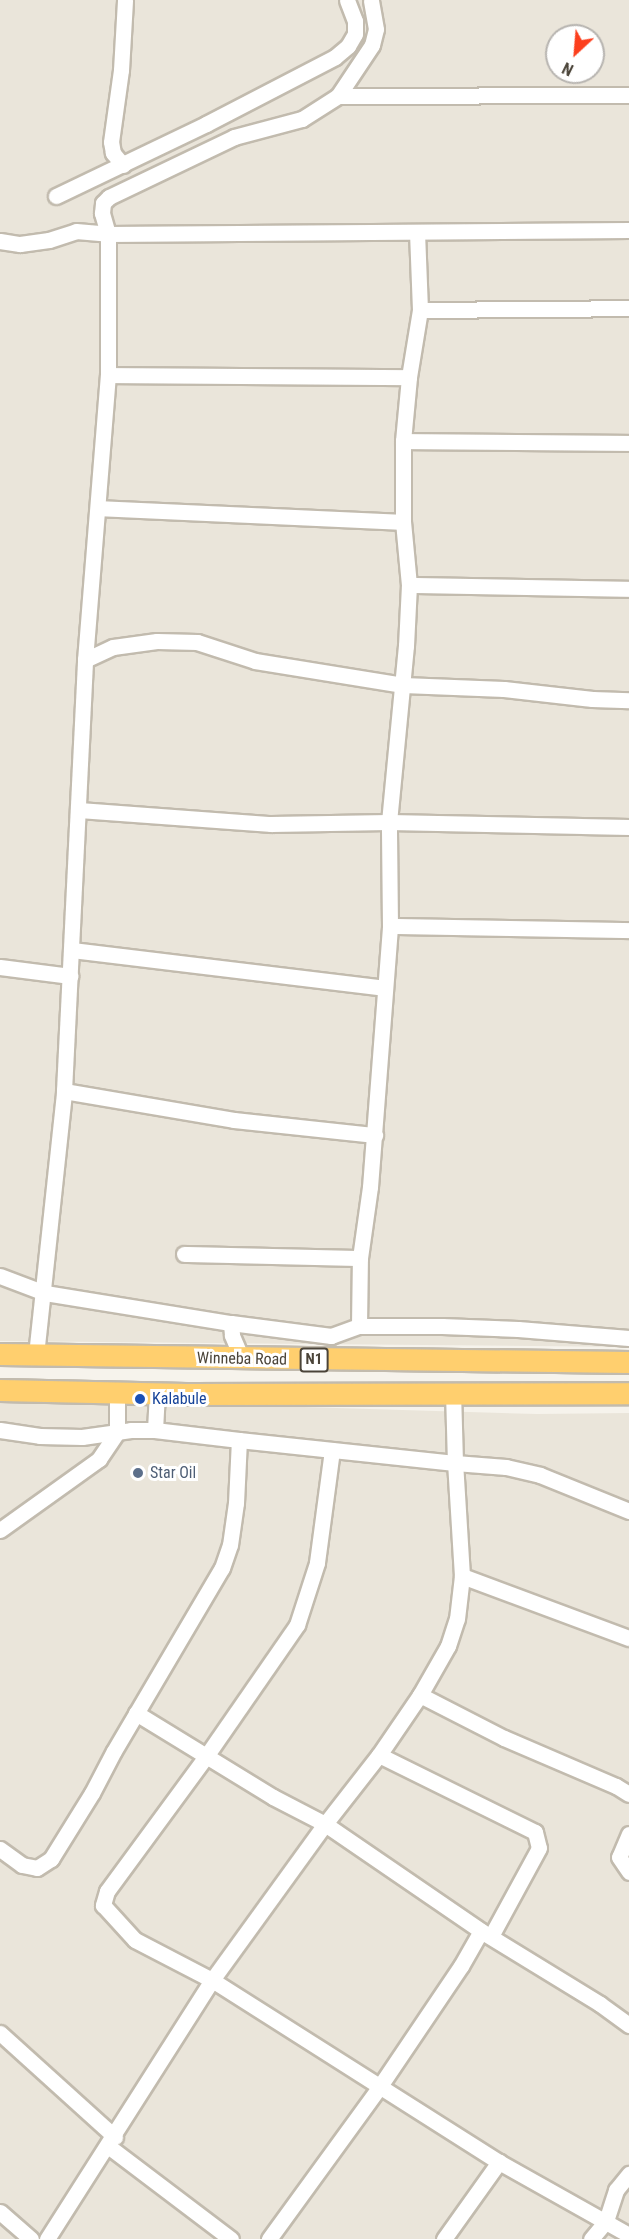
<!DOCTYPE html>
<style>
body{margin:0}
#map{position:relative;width:629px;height:2239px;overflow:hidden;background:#f6f3ec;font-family:"Roboto Condensed",sans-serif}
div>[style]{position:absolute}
.residential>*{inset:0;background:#eae5da}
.roads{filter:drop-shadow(2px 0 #c2bbae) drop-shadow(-2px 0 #c2bbae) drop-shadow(0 2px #c2bbae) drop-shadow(0 -2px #c2bbae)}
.minor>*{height:15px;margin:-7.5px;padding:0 7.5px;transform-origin:7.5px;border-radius:7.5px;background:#fff}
.highway>*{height:21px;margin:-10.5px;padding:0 10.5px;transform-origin:10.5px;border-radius:10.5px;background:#ffcf6e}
.dots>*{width:16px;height:16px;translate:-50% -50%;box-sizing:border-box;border:3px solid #fff;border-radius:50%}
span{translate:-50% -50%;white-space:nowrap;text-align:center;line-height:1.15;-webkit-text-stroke:6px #fff;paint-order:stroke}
.shield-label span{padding:2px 4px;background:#fff;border:2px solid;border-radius:4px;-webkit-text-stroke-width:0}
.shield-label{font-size:15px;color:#4b4439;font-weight:700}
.street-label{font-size:16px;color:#4b4439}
.transit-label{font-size:16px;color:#164399}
.left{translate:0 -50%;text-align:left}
.service-label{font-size:16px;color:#4e5e75}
.north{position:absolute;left:545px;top:24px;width:60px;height:60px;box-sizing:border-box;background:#fff;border:2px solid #b7b4b0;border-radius:50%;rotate:206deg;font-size:16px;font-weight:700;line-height:24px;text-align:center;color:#4b4439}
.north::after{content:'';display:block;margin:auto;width:21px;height:27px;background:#fc3f1d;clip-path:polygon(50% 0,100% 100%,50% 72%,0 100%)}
</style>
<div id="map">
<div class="residential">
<div style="clip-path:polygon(evenodd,0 0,629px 0,629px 1347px,0 1341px,0 0,557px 36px,593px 36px,593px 72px,557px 72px,557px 36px)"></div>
<div style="clip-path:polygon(0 1398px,537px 1414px,629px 1413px,629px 2239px,0 2239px)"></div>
</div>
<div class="roads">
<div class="minor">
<div style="left:338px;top:96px;width:61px;rotate:-56.3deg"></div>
<div style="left:372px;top:45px;width:16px;rotate:-76deg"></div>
<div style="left:376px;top:29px;width:29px;rotate:-100deg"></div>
<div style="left:123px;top:165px;width:16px;rotate:-130deg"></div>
<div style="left:113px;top:153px;width:11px;rotate:-100deg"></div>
<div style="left:111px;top:142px;width:73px;rotate:-82.1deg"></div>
<div style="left:121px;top:70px;width:70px;rotate:-86.7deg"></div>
<div style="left:56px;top:196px;width:166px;rotate:-25.6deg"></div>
<div style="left:206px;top:124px;width:145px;rotate:-27.4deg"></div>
<div style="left:335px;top:57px;width:17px;rotate:-40deg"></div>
<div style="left:348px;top:46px;width:14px;rotate:-60deg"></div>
<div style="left:355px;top:34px;width:13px;rotate:-90deg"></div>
<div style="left:355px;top:21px;width:22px;rotate:-111deg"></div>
<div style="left:0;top:241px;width:20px;rotate:9deg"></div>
<div style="left:20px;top:244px;width:29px;rotate:-8deg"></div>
<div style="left:49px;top:240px;width:28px;rotate:-18deg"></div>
<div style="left:76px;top:231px;width:32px;rotate:5deg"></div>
<div style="left:108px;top:234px;width:521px;rotate:-0.44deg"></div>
<div style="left:420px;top:310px;width:209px;rotate:-0.5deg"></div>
<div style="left:108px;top:375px;width:301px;rotate:0.4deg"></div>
<div style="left:403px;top:441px;width:226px;rotate:0.5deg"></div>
<div style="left:98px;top:508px;width:305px;rotate:2.6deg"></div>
<div style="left:409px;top:585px;width:220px;rotate:1deg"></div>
<div style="left:85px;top:660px;width:31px;rotate:-25deg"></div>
<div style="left:113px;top:647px;width:44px;rotate:-7.8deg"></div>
<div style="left:157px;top:641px;width:40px;rotate:1.4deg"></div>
<div style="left:197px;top:642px;width:61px;rotate:18.1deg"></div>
<div style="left:255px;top:661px;width:150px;rotate:9.2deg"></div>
<div style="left:403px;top:685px;width:101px;rotate:2.3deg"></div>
<div style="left:504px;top:689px;width:89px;rotate:6.5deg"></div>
<div style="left:592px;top:699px;width:37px;rotate:2deg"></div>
<div style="left:79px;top:810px;width:193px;rotate:4.2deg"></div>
<div style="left:271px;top:824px;width:118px;rotate:-1deg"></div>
<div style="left:389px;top:822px;width:240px;rotate:1.2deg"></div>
<div style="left:390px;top:926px;width:239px;rotate:1deg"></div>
<div style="left:72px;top:950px;width:314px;rotate:6.9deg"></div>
<div style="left:0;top:967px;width:71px;rotate:7.3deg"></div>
<div style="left:64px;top:1091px;width:172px;rotate:9.7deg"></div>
<div style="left:234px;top:1120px;width:142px;rotate:6.1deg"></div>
<div style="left:184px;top:1254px;width:176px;rotate:1.3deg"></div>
<div style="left:0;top:1276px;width:48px;rotate:20.7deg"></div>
<div style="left:45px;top:1293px;width:188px;rotate:9.2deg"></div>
<div style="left:359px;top:1326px;width:68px;rotate:-89.2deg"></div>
<div style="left:360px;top:1258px;width:72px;rotate:-82deg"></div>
<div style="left:370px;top:1187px;width:262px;rotate:-85.6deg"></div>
<div style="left:390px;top:926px;width:104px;rotate:-90.6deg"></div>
<div style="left:389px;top:822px;width:177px;rotate:-84.5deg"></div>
<div style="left:406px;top:646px;width:61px;rotate:-87.2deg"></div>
<div style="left:409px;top:585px;width:63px;rotate:-95.4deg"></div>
<div style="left:403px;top:522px;width:81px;rotate:-90deg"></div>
<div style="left:403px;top:441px;width:64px;rotate:-84.6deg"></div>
<div style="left:409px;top:377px;width:68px;rotate:-80.7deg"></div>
<div style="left:420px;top:310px;width:77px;rotate:-92.2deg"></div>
<div style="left:36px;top:1355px;width:265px;rotate:-83.9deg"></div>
<div style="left:64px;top:1091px;width:432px;rotate:-87.2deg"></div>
<div style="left:85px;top:660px;width:286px;rotate:-85.4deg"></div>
<div style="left:108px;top:375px;width:141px;rotate:-90deg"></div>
<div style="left:108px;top:234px;width:22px;rotate:-106deg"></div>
<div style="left:102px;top:213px;width:10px;rotate:-84deg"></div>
<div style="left:103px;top:203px;width:8px;rotate:-45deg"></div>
<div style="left:109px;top:197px;width:139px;rotate:-25.6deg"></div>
<div style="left:234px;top:137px;width:70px;rotate:-14.8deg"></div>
<div style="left:302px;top:119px;width:43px;rotate:-32.6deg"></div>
<div style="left:338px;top:96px;width:291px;rotate:-0.2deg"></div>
<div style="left:242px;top:1359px;width:26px;rotate:-113deg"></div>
<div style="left:232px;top:1335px;width:12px;rotate:-95deg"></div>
<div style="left:231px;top:1323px;width:101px;rotate:7.4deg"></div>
<div style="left:331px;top:1336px;width:30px;rotate:-20deg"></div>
<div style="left:359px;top:1326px;width:83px"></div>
<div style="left:442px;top:1326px;width:76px;rotate:2.3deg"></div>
<div style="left:518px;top:1329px;width:111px;rotate:4.6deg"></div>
<div style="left:0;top:1430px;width:40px;rotate:8.5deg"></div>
<div style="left:40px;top:1436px;width:42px;rotate:1.4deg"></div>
<div style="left:82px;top:1437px;width:49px;rotate:-8.1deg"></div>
<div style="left:131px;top:1430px;width:24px"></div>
<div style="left:239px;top:1440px;width:217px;rotate:6.1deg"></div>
<div style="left:455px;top:1463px;width:71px;rotate:-91.6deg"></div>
<div style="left:332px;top:1450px;width:114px;rotate:97.6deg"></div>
<div style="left:317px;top:1563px;width:65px;rotate:107.9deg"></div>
<div style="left:297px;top:1625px;width:158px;rotate:124.7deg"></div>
<div style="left:207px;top:1755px;width:169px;rotate:126.3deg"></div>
<div style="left:107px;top:1891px;width:15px;rotate:106deg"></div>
<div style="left:103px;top:1905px;width:47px;rotate:47.6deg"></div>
<div style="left:135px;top:1940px;width:87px;rotate:27.5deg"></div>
<div style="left:212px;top:1980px;width:340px;rotate:32.4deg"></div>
<div style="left:499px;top:2162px;width:149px;rotate:29.3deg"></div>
<div style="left:0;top:1530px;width:122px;rotate:-35.6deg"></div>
<div style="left:99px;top:1459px;width:32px;rotate:-56deg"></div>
<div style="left:117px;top:1432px;width:40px;rotate:-90deg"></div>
<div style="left:462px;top:1576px;width:178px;rotate:20.4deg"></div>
<div style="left:420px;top:1695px;width:94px;rotate:27.1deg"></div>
<div style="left:504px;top:1738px;width:122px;rotate:23.2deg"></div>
<div style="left:616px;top:1786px;width:15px;rotate:32deg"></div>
<div style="left:136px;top:1713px;width:161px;rotate:31.5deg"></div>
<div style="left:273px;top:1797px;width:59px;rotate:27.4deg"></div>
<div style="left:325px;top:1824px;width:189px;rotate:34.4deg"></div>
<div style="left:481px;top:1931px;width:140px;rotate:31.5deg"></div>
<div style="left:600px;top:2004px;width:36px;rotate:36deg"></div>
<div style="left:379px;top:1755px;width:174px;rotate:26.3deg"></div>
<div style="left:535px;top:1832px;width:16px;rotate:76deg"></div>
<div style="left:539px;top:1848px;width:100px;rotate:118.6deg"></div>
<div style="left:629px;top:1834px;width:25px;rotate:113deg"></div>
<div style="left:619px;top:1857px;width:18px;rotate:56deg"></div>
<div style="left:0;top:1849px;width:27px;rotate:36deg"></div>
<div style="left:22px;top:1865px;width:15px;rotate:11deg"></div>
<div style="left:37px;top:1868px;width:17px;rotate:-33deg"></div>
<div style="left:51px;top:1859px;width:78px;rotate:-58.2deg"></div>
<div style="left:92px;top:1793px;width:47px;rotate:-62.4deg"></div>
<div style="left:114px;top:1751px;width:212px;rotate:-59.5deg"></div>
<div style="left:222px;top:1568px;width:24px;rotate:-71deg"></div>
<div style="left:230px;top:1545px;width:42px;rotate:-81.9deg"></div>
<div style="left:236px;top:1503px;width:63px;rotate:-87.3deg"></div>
<div style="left:239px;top:1440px;width:85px;rotate:-173.2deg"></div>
<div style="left:155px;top:1430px;width:37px;rotate:-87deg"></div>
<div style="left:0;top:2033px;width:155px;rotate:42.1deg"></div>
<div style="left:108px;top:2146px;width:154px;rotate:37.1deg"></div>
<div style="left:0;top:2212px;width:41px;rotate:41.1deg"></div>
<div style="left:47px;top:2239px;width:307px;rotate:-57.5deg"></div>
<div style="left:212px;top:1980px;width:193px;rotate:-54.1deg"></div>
<div style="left:325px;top:1824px;width:88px;rotate:-52deg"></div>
<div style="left:379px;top:1755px;width:73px;rotate:-55.7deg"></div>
<div style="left:420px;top:1695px;width:56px;rotate:-60.3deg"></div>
<div style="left:448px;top:1646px;width:28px;rotate:-72deg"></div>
<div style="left:457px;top:1619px;width:43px;rotate:-83.4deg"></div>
<div style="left:462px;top:1576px;width:113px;rotate:-93.5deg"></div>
<div style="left:455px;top:1463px;width:51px;rotate:4.5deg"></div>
<div style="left:506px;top:1467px;width:35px;rotate:13deg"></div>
<div style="left:540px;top:1475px;width:96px;rotate:22deg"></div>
<div style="left:269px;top:2239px;width:189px;rotate:-54deg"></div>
<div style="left:380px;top:2086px;width:145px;rotate:-56deg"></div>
<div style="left:461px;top:1966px;width:40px;rotate:-60.3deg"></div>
<div style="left:444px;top:2239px;width:95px;rotate:-54.5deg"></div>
<div style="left:591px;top:2239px;width:23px;rotate:-50deg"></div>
<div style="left:606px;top:2221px;width:33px;rotate:-72deg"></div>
<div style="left:616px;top:2190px;width:21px;rotate:-51deg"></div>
</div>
<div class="highway">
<div style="left:0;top:1354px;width:629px;rotate:0.73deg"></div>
<div style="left:0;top:1390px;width:186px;rotate:1.2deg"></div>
<div style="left:186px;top:1394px;width:443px;rotate:-0.1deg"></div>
</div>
</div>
<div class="dots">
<div style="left:140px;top:1399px;background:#1a4fb4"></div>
<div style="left:138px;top:1473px;background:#5c6f8a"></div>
</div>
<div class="shield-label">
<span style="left:314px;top:1360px">N1</span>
</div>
<div class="street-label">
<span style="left:242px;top:1359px;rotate:1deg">Winneba Road</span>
</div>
<div class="transit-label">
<span class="left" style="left:152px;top:1399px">Kalabule</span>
</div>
<div class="service-label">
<span class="left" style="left:150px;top:1473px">Star Oil</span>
</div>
<div class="north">N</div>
</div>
